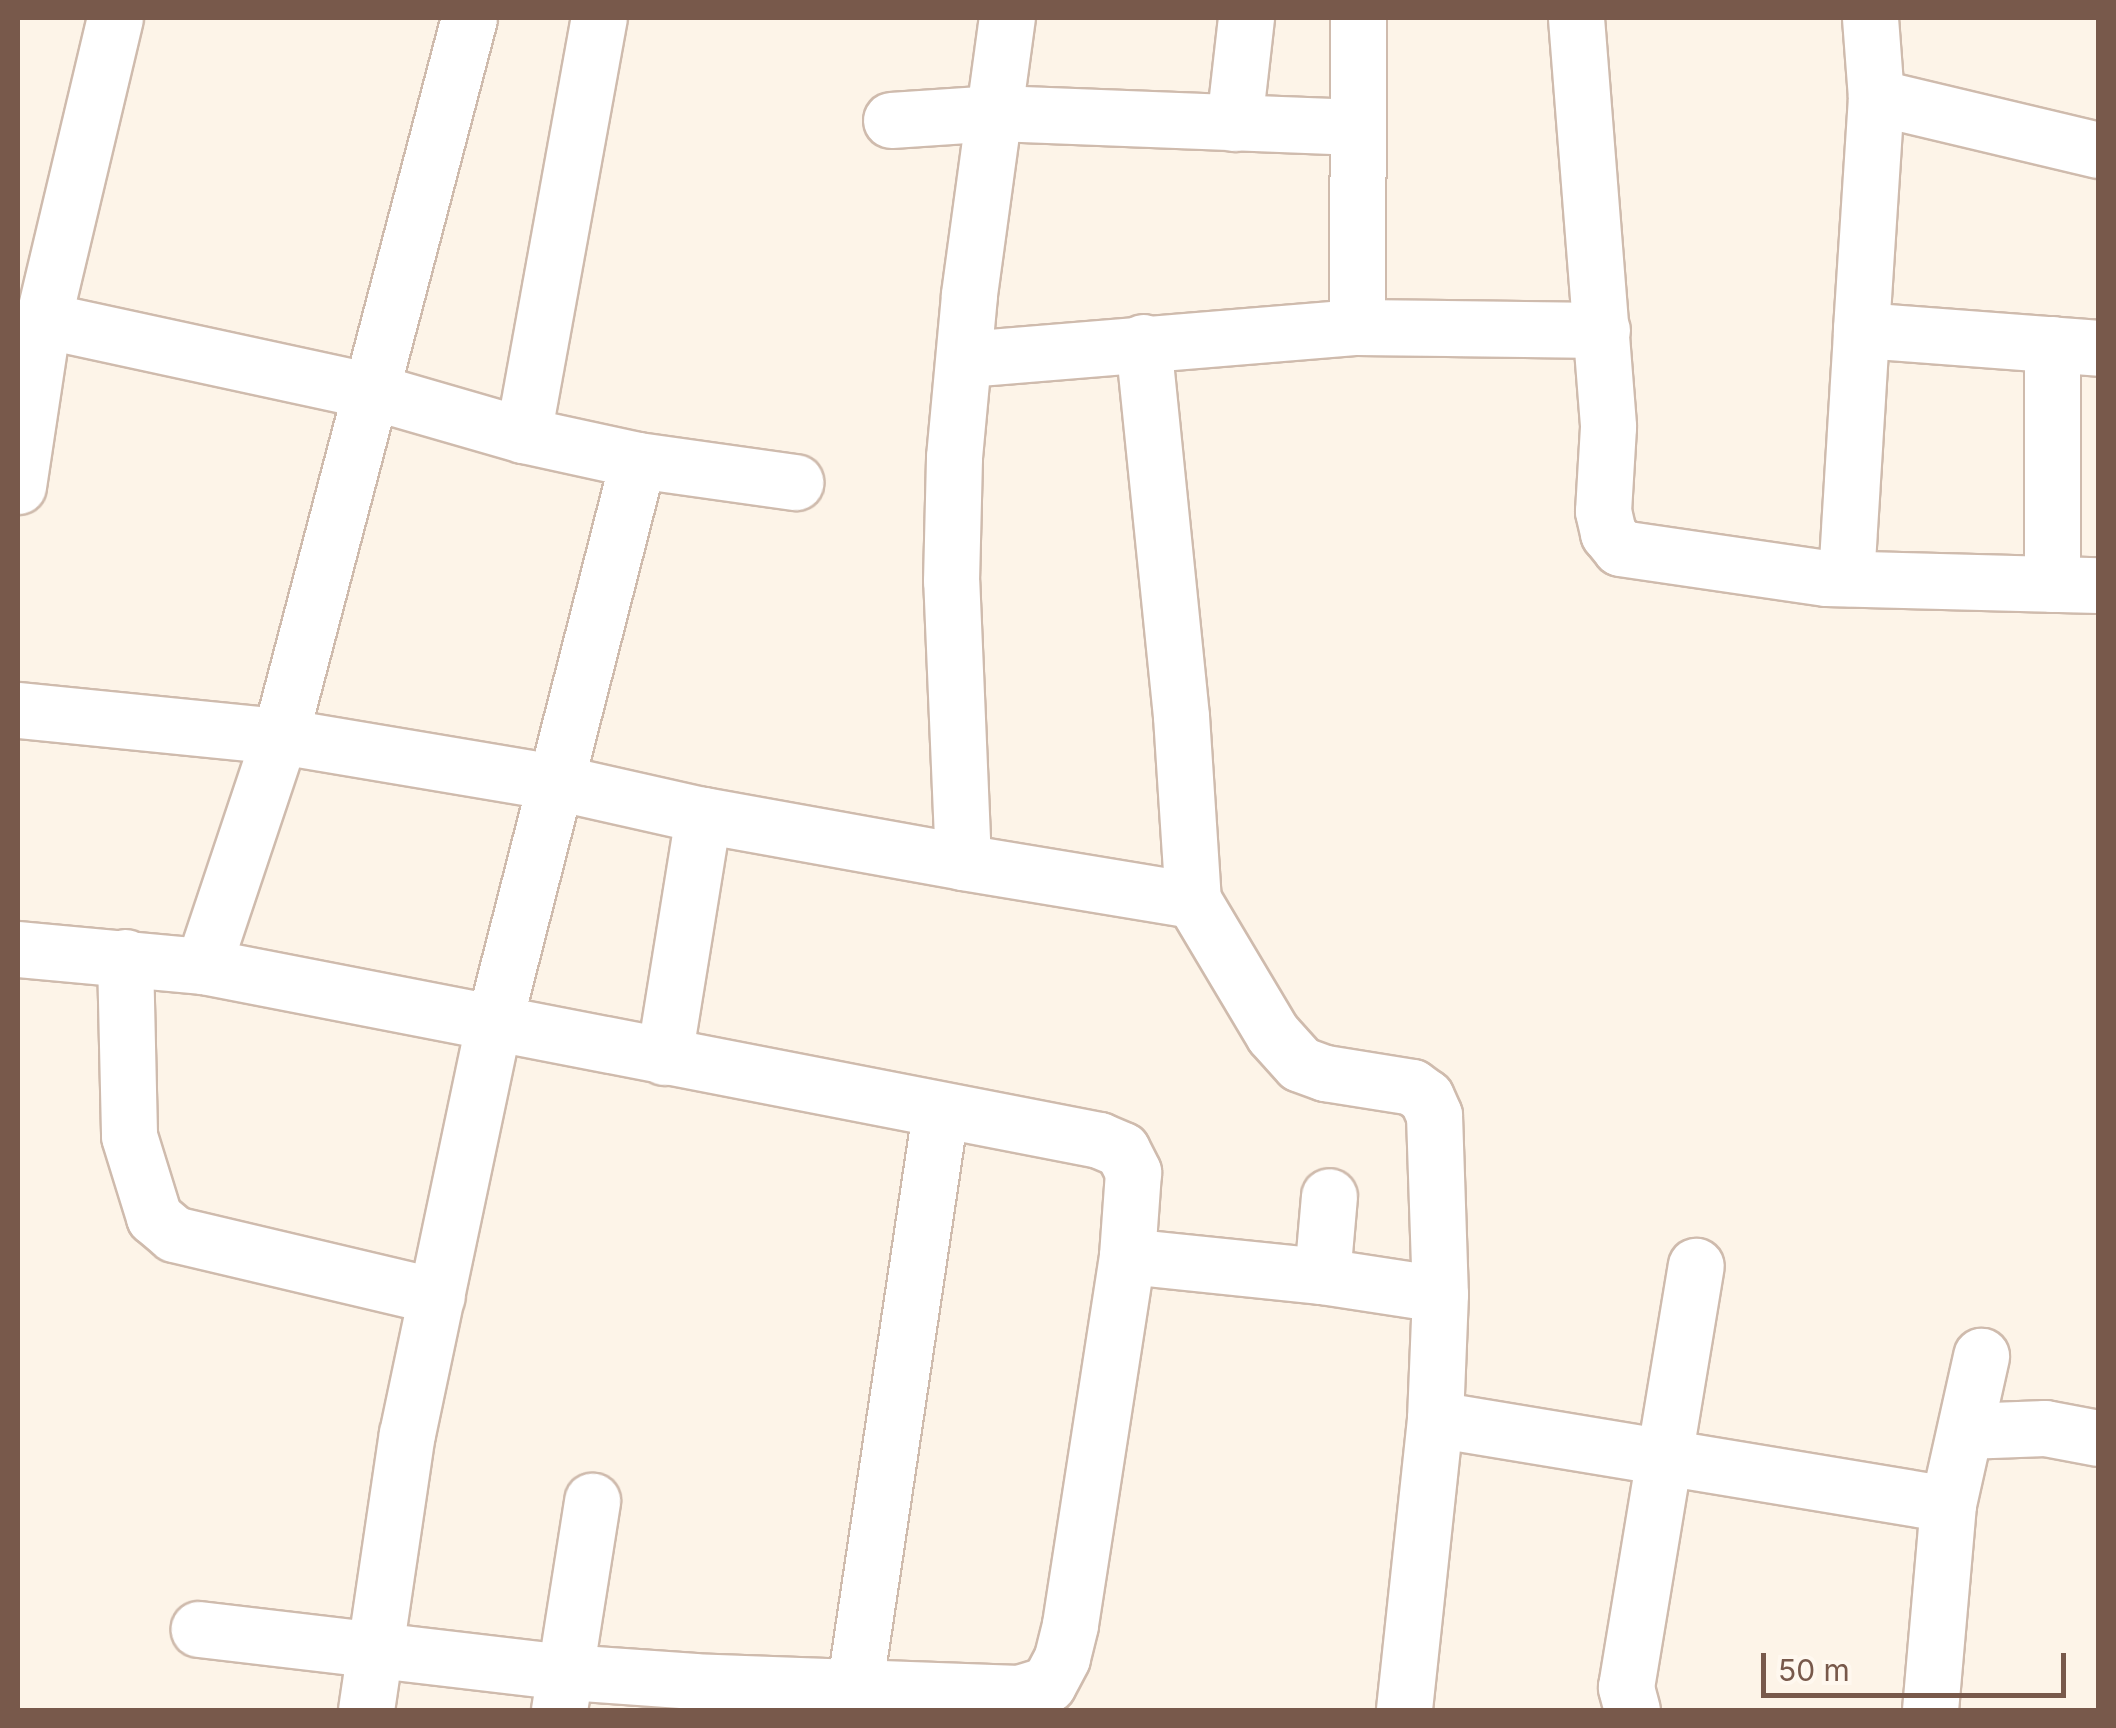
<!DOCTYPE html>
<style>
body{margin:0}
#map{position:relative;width:2116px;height:1728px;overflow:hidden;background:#fdf4e8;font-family:Inter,sans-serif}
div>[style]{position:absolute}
.roads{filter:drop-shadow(2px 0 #cfbbad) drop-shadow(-2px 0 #cfbbad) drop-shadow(0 2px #cfbbad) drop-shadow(0 -2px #cfbbad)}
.minor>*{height:55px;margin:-27.5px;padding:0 27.5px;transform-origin:27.5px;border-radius:27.5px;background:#fff}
span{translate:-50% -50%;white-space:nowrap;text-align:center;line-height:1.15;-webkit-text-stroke:9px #fff8ef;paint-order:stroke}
.frame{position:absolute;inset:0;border:20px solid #78594b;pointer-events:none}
.scale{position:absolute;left:1761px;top:1653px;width:305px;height:45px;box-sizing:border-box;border:5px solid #78594b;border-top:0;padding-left:12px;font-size:30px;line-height:35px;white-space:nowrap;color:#78594b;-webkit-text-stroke:8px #fff8ef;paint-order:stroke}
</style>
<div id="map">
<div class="roads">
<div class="minor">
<div style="left:1576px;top:18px;width:410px;rotate:85.5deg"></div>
<div style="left:1608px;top:427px;width:84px;rotate:93.4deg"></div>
<div style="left:1603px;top:511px;width:23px;rotate:77deg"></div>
<div style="left:1608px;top:533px;width:19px;rotate:51deg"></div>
<div style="left:1620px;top:548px;width:208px;rotate:8.3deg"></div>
<div style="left:1826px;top:578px;width:272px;rotate:1.5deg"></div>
<div style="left:1870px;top:18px;width:79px;rotate:85.7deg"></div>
<div style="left:1876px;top:97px;width:233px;rotate:93.7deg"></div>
<div style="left:1861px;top:330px;width:238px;rotate:4.3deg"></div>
<div style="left:1876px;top:97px;width:228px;rotate:13.4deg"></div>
<div style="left:891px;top:120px;width:105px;rotate:-3.8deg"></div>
<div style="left:996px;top:113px;width:362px;rotate:2.2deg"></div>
<div style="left:1234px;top:123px;width:106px;rotate:-83.5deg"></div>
<div style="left:43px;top:320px;width:336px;rotate:12.2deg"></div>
<div style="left:371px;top:391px;width:158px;rotate:16.1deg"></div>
<div style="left:523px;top:435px;width:118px;rotate:12.3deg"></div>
<div style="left:638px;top:460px;width:159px;rotate:8deg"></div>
<div style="left:1357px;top:327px;width:309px;rotate:-89.8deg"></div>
<div style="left:1143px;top:342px;width:376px;rotate:84.2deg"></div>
<div style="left:1181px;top:716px;width:184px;rotate:86.3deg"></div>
<div style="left:1193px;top:900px;width:156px;rotate:59.2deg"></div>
<div style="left:1273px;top:1034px;width:40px;rotate:48deg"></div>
<div style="left:1300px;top:1064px;width:27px;rotate:20deg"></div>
<div style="left:1325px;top:1073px;width:88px;rotate:9.1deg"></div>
<div style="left:1412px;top:1087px;width:17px;rotate:36deg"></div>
<div style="left:1426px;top:1097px;width:20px;rotate:66deg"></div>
<div style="left:1434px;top:1115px;width:179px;rotate:88.1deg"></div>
<div style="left:1440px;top:1294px;width:125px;rotate:92.3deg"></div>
<div style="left:1435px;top:1419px;width:293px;rotate:96.1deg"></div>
<div style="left:2052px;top:344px;width:240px;rotate:90deg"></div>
<div style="left:966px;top:359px;width:392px;rotate:-4.7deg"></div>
<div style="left:1357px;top:327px;width:245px;rotate:0.7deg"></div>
<div style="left:523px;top:435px;width:424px;rotate:-79.7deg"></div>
<div style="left:18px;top:486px;width:168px;rotate:-81.4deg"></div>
<div style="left:43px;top:320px;width:310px;rotate:-76.6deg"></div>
<div style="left:1846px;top:578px;width:248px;rotate:-86.5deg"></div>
<div style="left:18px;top:710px;width:263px;rotate:5.7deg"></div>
<div style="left:280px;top:736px;width:280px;rotate:9.5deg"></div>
<div style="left:556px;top:782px;width:151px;rotate:12.7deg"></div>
<div style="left:703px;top:815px;width:264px;rotate:10.2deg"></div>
<div style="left:963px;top:862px;width:233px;rotate:9.4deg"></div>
<div style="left:963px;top:862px;width:281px;rotate:-92.4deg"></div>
<div style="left:951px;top:581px;width:124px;rotate:-88.6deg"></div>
<div style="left:954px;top:457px;width:164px;rotate:-84.7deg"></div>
<div style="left:969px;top:294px;width:279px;rotate:-82.2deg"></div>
<div style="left:18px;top:949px;width:186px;rotate:5.3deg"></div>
<div style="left:203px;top:966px;width:913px;rotate:10.99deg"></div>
<div style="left:1099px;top:1140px;width:25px;rotate:23deg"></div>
<div style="left:1122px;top:1150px;width:25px;rotate:63deg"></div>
<div style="left:1133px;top:1172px;width:84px;rotate:94.1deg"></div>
<div style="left:1127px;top:1256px;width:373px;rotate:98.8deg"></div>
<div style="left:1070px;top:1625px;width:34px;rotate:104deg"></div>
<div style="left:1062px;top:1658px;width:30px;rotate:118deg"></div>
<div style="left:1048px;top:1684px;width:30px;rotate:163deg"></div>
<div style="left:1019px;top:1693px;width:324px;rotate:-177.9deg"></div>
<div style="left:695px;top:1681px;width:130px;rotate:-176deg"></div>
<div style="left:565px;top:1672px;width:369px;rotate:-173.3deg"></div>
<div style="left:125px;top:957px;width:179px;rotate:88.7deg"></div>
<div style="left:129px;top:1136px;width:85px;rotate:72.8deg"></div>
<div style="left:154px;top:1217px;width:26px;rotate:40deg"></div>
<div style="left:174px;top:1234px;width:270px;rotate:13.3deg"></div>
<div style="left:203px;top:966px;width:243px;rotate:-71.5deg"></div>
<div style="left:280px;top:736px;width:742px;rotate:-75.25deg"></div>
<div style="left:664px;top:1057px;width:245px;rotate:-80.8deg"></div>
<div style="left:1127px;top:1256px;width:196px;rotate:5.9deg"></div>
<div style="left:1322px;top:1276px;width:119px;rotate:8.7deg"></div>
<div style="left:1322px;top:1276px;width:80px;rotate:-85deg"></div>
<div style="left:1435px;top:1419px;width:520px;rotate:9.41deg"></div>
<div style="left:1965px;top:1431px;width:80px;rotate:-2.1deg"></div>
<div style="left:2045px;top:1428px;width:54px;rotate:10.7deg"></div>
<div style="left:366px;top:1710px;width:279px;rotate:-81.6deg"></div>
<div style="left:407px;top:1434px;width:421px;rotate:-78.1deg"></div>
<div style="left:494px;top:1022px;width:580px;rotate:-75.63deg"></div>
<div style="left:559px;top:1710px;width:212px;rotate:-81deg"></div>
<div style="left:851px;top:1710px;width:605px;rotate:-81.53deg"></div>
<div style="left:1632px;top:1710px;width:24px;rotate:-105deg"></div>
<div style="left:1626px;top:1687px;width:427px;rotate:-80.6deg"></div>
<div style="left:1930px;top:1710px;width:207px;rotate:-85deg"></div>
<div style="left:1948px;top:1504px;width:152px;rotate:-77.4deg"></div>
</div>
</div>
<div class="frame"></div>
<div class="scale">50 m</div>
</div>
